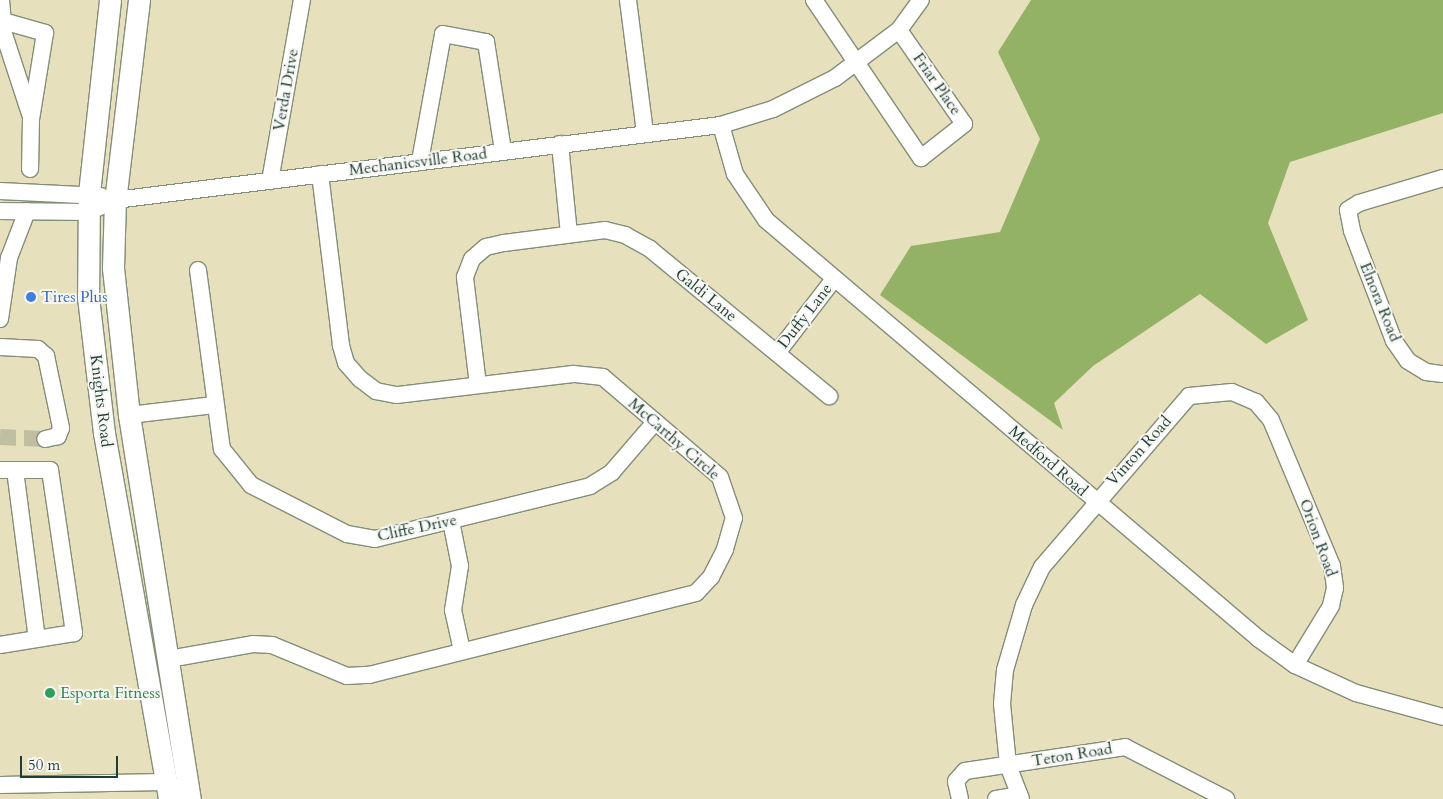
<!DOCTYPE html>
<style>
body{margin:0}
#map{position:relative;width:1443px;height:799px;overflow:hidden;background:#e7e0bc;font-family:Cardo,serif}
div>[style]{position:absolute}
.forest>*{inset:0;background:#94b265}
.minor-tunnel>*{height:16px;margin-top:-8px;transform-origin:0;background:repeating-linear-gradient(90deg,#bfbfa1 0 16px,transparent 0 24px)}
.roads{filter:drop-shadow(1px 0 #838e78) drop-shadow(-1px 0 #838e78) drop-shadow(0 1px #838e78) drop-shadow(0 -1px #838e78)}
.minor>*{height:16px;margin:-8px;padding:0 8px;transform-origin:8px;border-radius:8px;background:#fff}
.major>*{height:21px;margin:-10.5px;padding:0 10.5px;transform-origin:10.5px;border-radius:10.5px;background:#fff}
.dots>*{width:14px;height:14px;translate:-50% -50%;box-sizing:border-box;border:2px solid #f6f6f2;border-radius:50%}
span{translate:-50% -50%;white-space:nowrap;text-align:center;line-height:1.15;-webkit-text-stroke:4px #f6f6f2;paint-order:stroke}
.street-label{font-size:16px;color:#1f3d34}
.shop-label{font-size:16px;color:#366cbe}
.left{translate:0 -50%;text-align:left}
.leisure-label{font-size:16px;color:#27864d}
.scale{position:absolute;left:20px;top:756px;width:98px;height:22px;box-sizing:border-box;border:2px solid #1f3d34;border-top:0;padding-left:6px;font-size:15px;line-height:18px;white-space:nowrap;color:#1f3d34;-webkit-text-stroke:4px #f6f6f2;paint-order:stroke}
</style>
<div id="map">
<div class="forest">
<div style="clip-path:polygon(1031px 0,1443px 0,1443px 113px,1290px 162px,1268px 223px,1308px 320px,1266px 344px,1200px 294px,1093px 366px,1054px 403px,1063px 430px,880px 295px,911px 246px,1000px 232px,1040px 139px,998px 52px)"></div>
</div>
<div class="minor-tunnel">
<div style="left:0;top:437px;width:45px;rotate:2.5deg"></div>
</div>
<div class="roads">
<div class="minor">
<div style="left:1px;top:0;width:21px;rotate:85deg"></div>
<div style="left:3px;top:21px;width:44px;rotate:15.9deg"></div>
<div style="left:45px;top:33px;width:87px;rotate:99.2deg"></div>
<div style="left:31px;top:119px;width:50px;rotate:91.1deg"></div>
<div style="left:628px;top:0;width:133px;rotate:82.7deg"></div>
<div style="left:814px;top:0;width:191px;rotate:55.9deg"></div>
<div style="left:921px;top:158px;width:55px;rotate:-38.3deg"></div>
<div style="left:964px;top:124px;width:114px;rotate:-124.7deg"></div>
<div style="left:0;top:22px;width:97px;rotate:71.9deg"></div>
<div style="left:721px;top:125px;width:51px;rotate:74.1deg"></div>
<div style="left:735px;top:174px;width:55px;rotate:56deg"></div>
<div style="left:766px;top:220px;width:647px;rotate:40.36deg"></div>
<div style="left:1259px;top:639px;width:44px;rotate:35.8deg"></div>
<div style="left:1295px;top:665px;width:67px;rotate:24.7deg"></div>
<div style="left:1356px;top:693px;width:90px;rotate:15.4deg"></div>
<div style="left:560px;top:144px;width:90px;rotate:84.3deg"></div>
<div style="left:420px;top:161px;width:129px;rotate:-79.7deg"></div>
<div style="left:443px;top:34px;width:44px;rotate:10.5deg"></div>
<div style="left:486px;top:42px;width:110px;rotate:81.1deg"></div>
<div style="left:1443px;top:178px;width:88px;rotate:163.4deg"></div>
<div style="left:1359px;top:203px;width:13px;rotate:148deg"></div>
<div style="left:1348px;top:210px;width:21px;rotate:79deg"></div>
<div style="left:1352px;top:231px;width:118px;rotate:69.1deg"></div>
<div style="left:1394px;top:341px;width:24px;rotate:55deg"></div>
<div style="left:1408px;top:361px;width:21px;rotate:31deg"></div>
<div style="left:1426px;top:372px;width:17px;rotate:7deg"></div>
<div style="left:270px;top:181px;width:184px;rotate:-80deg"></div>
<div style="left:0;top:191px;width:101px;rotate:2.8deg"></div>
<div style="left:0;top:211px;width:89px;rotate:0.6deg"></div>
<div style="left:89px;top:212px;width:29px;rotate:-25deg"></div>
<div style="left:115px;top:200px;width:611px;rotate:-7.06deg"></div>
<div style="left:721px;top:125px;width:54px;rotate:-17.1deg"></div>
<div style="left:773px;top:109px;width:69px;rotate:-26.6deg"></div>
<div style="left:835px;top:78px;width:80px;rotate:-36.9deg"></div>
<div style="left:899px;top:30px;width:37px;rotate:-54deg"></div>
<div style="left:198px;top:270px;width:181px;rotate:82.4deg"></div>
<div style="left:222px;top:449px;width:46px;rotate:51.1deg"></div>
<div style="left:251px;top:485px;width:108px;rotate:27deg"></div>
<div style="left:347px;top:534px;width:28px;rotate:10deg"></div>
<div style="left:375px;top:539px;width:221px;rotate:-13.8deg"></div>
<div style="left:590px;top:486px;width:26px;rotate:-32deg"></div>
<div style="left:612px;top:472px;width:66px;rotate:-49.3deg"></div>
<div style="left:0;top:319px;width:62px;rotate:-81.6deg"></div>
<div style="left:9px;top:258px;width:50px;rotate:-69deg"></div>
<div style="left:0;top:347px;width:38px;rotate:3deg"></div>
<div style="left:38px;top:349px;width:11px;rotate:41deg"></div>
<div style="left:46px;top:356px;width:74px;rotate:78.2deg"></div>
<div style="left:61px;top:428px;width:9px;rotate:111deg"></div>
<div style="left:58px;top:436px;width:13px;rotate:167deg"></div>
<div style="left:777px;top:353px;width:93px;rotate:-52.4deg"></div>
<div style="left:478px;top:385px;width:109px;rotate:-96.9deg"></div>
<div style="left:465px;top:277px;width:19px;rotate:-69deg"></div>
<div style="left:472px;top:259px;width:18px;rotate:-41deg"></div>
<div style="left:486px;top:247px;width:18px;rotate:-13deg"></div>
<div style="left:504px;top:243px;width:102px;rotate:-7.3deg"></div>
<div style="left:605px;top:230px;width:21px;rotate:14deg"></div>
<div style="left:625px;top:235px;width:29px;rotate:29deg"></div>
<div style="left:650px;top:249px;width:232px;rotate:39.4deg"></div>
<div style="left:129px;top:415px;width:86px;rotate:-6.7deg"></div>
<div style="left:0;top:470px;width:50px"></div>
<div style="left:50px;top:470px;width:165px;rotate:81.6deg"></div>
<div style="left:74px;top:633px;width:75px;rotate:170.8deg"></div>
<div style="left:15px;top:470px;width:170px;rotate:82.6deg"></div>
<div style="left:451px;top:521px;width:46px;rotate:78.7deg"></div>
<div style="left:460px;top:566px;width:45px;rotate:99deg"></div>
<div style="left:453px;top:610px;width:42px;rotate:77.6deg"></div>
<div style="left:169px;top:659px;width:85px;rotate:-10.1deg"></div>
<div style="left:253px;top:644px;width:19px;rotate:3deg"></div>
<div style="left:272px;top:645px;width:81px;rotate:22.5deg"></div>
<div style="left:347px;top:676px;width:22px;rotate:-3deg"></div>
<div style="left:369px;top:675px;width:337px;rotate:-14.1deg"></div>
<div style="left:696px;top:593px;width:22px;rotate:-47deg"></div>
<div style="left:711px;top:577px;width:31px;rotate:-63deg"></div>
<div style="left:725px;top:549px;width:32px;rotate:-74deg"></div>
<div style="left:734px;top:518px;width:43px;rotate:-108.9deg"></div>
<div style="left:720px;top:477px;width:154px;rotate:-139.5deg"></div>
<div style="left:603px;top:377px;width:30px;rotate:-174deg"></div>
<div style="left:573px;top:374px;width:178px;rotate:173.2deg"></div>
<div style="left:396px;top:395px;width:20px;rotate:-169deg"></div>
<div style="left:376px;top:391px;width:20px;rotate:-143deg"></div>
<div style="left:360px;top:379px;width:21px;rotate:-131deg"></div>
<div style="left:346px;top:363px;width:19px;rotate:-106deg"></div>
<div style="left:341px;top:345px;width:172px;rotate:-97deg"></div>
<div style="left:0;top:785px;width:165px;rotate:-1deg"></div>
<div style="left:165px;top:782px;width:13px;rotate:29deg"></div>
<div style="left:960px;top:799px;width:18px;rotate:-103deg"></div>
<div style="left:956px;top:781px;width:13px;rotate:-48deg"></div>
<div style="left:965px;top:771px;width:162px;rotate:-8.5deg"></div>
<div style="left:1125px;top:747px;width:114px;rotate:27.2deg"></div>
<div style="left:996px;top:799px;width:24px;rotate:-9deg"></div>
<div style="left:1021px;top:799px;width:36px;rotate:-111deg"></div>
<div style="left:1008px;top:765px;width:61px;rotate:-95.6deg"></div>
<div style="left:1002px;top:704px;width:34px;rotate:-85deg"></div>
<div style="left:1005px;top:670px;width:68px;rotate:-73.7deg"></div>
<div style="left:1024px;top:605px;width:42px;rotate:-64.7deg"></div>
<div style="left:1042px;top:567px;width:225px;rotate:-49.3deg"></div>
<div style="left:1189px;top:396px;width:43px;rotate:-5.3deg"></div>
<div style="left:1232px;top:392px;width:26px;rotate:23deg"></div>
<div style="left:1256px;top:402px;width:23px;rotate:50deg"></div>
<div style="left:1271px;top:420px;width:158px;rotate:67.3deg"></div>
<div style="left:1332px;top:566px;width:22px;rotate:82deg"></div>
<div style="left:1335px;top:588px;width:18px;rotate:103deg"></div>
<div style="left:1331px;top:606px;width:69px;rotate:121.4deg"></div>
</div>
<div class="major">
<div style="left:110px;top:0;width:193px;rotate:96.2deg"></div>
<div style="left:89px;top:192px;width:105px;rotate:90.5deg"></div>
<div style="left:88px;top:297px;width:137px;rotate:83.3deg"></div>
<div style="left:104px;top:433px;width:372px;rotate:79.9deg"></div>
<div style="left:139px;top:0;width:201px;rotate:96.8deg"></div>
<div style="left:115px;top:200px;width:68px;rotate:91.7deg"></div>
<div style="left:113px;top:268px;width:148px;rotate:83.8deg"></div>
<div style="left:129px;top:415px;width:389px;rotate:81deg"></div>
</div>
</div>
<div class="dots">
<div style="left:31px;top:297px;background:#3f7fe0"></div>
<div style="left:50px;top:693px;background:#2e9e5b"></div>
</div>
<div class="street-label">
<span style="left:937px;top:84px;rotate:55deg">Friar Place</span>
<span style="left:286px;top:90px;rotate:-80deg">Verda Drive</span>
<span style="left:418px;top:162px;rotate:-7deg">Mechanicsville Road</span>
<span style="left:706px;top:295px;rotate:39deg">Galdi Lane</span>
<span style="left:1380px;top:302px;rotate:68deg">Elnora Road</span>
<span style="left:805px;top:316px;rotate:-52deg">Duffy Lane</span>
<span style="left:101px;top:401px;rotate:83deg">Knights Road</span>
<span style="left:674px;top:439px;rotate:41deg">McCarthy Circle</span>
<span style="left:1139px;top:451px;rotate:-48deg">Vinton Road</span>
<span style="left:1048px;top:461px;rotate:41deg">Medford Road</span>
<span style="left:417px;top:528px;rotate:-12deg">Cliffe Drive</span>
<span style="left:1318px;top:538px;rotate:70deg">Orion Road</span>
<span style="left:1072px;top:755px;rotate:-9deg">Teton Road</span>
</div>
<div class="shop-label">
<span class="left" style="left:41px;top:297px">Tires Plus</span>
</div>
<div class="leisure-label">
<span class="left" style="left:60px;top:693px">Esporta Fitness</span>
</div>
<div class="scale">50 m</div>
</div>
